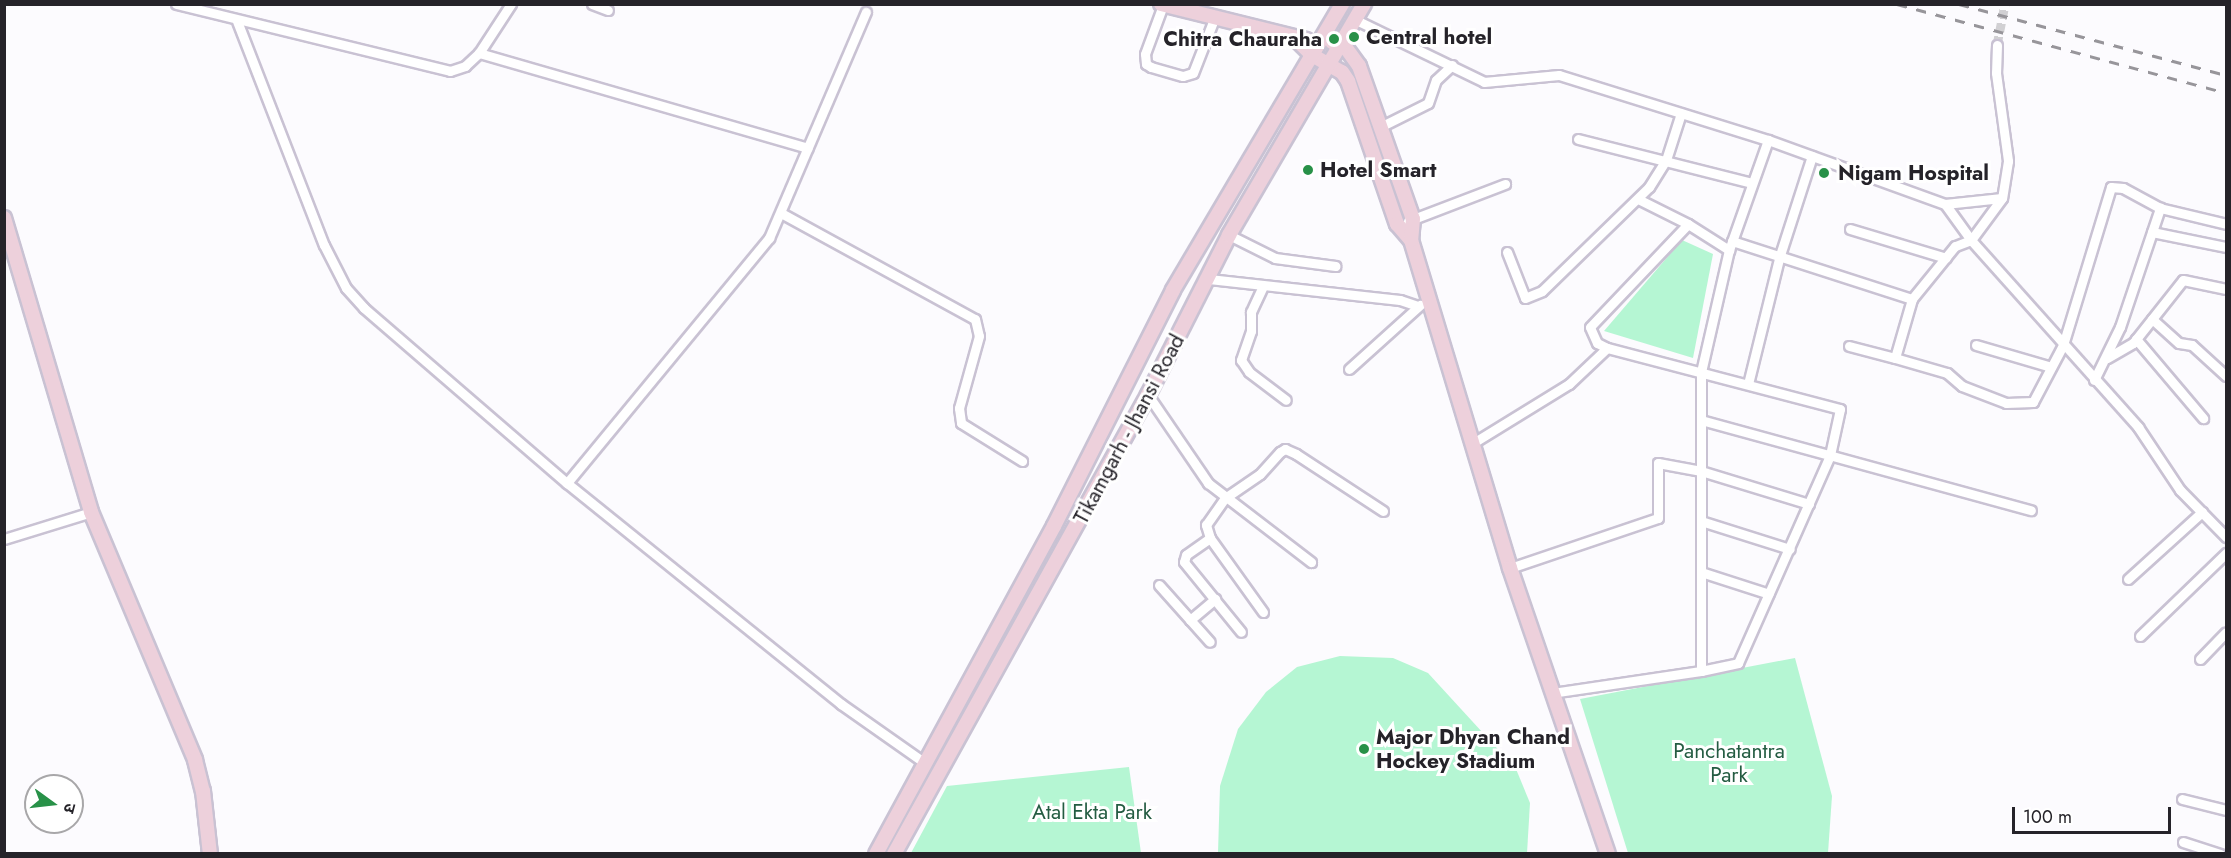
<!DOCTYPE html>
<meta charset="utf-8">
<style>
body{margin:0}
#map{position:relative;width:2231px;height:858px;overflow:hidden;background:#fcfbfe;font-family:Jost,"Noto Sans Devanagari",sans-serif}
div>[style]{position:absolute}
.green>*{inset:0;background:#b5f6d3}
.street-tunnel>*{height:9px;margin-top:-4.5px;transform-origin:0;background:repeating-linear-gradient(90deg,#d1d0d3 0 9px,transparent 0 13.5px)}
.roads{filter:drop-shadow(2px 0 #c9c2d3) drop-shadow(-2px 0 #c9c2d3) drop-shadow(0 2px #c9c2d3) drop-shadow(0 -2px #c9c2d3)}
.street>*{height:9px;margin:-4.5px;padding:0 4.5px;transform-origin:4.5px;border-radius:4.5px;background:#fff}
.secondary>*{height:14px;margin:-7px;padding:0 7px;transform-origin:7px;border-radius:7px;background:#edd0db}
.rail>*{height:3px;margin-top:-1.5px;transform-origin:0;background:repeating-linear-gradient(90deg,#97959a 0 10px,transparent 0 20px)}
.dots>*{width:16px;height:16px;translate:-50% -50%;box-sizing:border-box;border:3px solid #fff;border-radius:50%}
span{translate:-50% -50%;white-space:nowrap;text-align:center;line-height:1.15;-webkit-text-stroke:6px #fff;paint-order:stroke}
.poi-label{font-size:21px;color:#252329;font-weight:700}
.left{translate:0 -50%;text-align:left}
.right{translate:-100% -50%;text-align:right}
.street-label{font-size:21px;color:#252329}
.park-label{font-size:21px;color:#245c42}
.frame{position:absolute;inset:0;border:6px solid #252329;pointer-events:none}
.north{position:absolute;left:24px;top:774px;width:60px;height:60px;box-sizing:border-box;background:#fff;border:2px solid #a8a7a9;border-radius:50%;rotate:105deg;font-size:16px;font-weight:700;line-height:24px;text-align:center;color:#252329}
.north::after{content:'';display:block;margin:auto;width:21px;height:27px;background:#289148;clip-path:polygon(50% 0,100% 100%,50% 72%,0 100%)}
.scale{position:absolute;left:2012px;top:807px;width:159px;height:27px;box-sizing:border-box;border:3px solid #252329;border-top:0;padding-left:8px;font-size:18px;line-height:21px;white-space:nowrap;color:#252329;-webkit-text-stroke:4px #fff;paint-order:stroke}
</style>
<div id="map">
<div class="green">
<div style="clip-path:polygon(1682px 240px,1713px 254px,1693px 358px,1604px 331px)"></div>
<div style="clip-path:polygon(1340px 656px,1393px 658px,1428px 673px,1516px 769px,1530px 803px,1527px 853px,1218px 853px,1220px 786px,1238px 729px,1266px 692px,1297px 667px)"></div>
<div style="clip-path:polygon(1795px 658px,1832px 796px,1828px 853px,1628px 853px,1580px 699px)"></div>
<div style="clip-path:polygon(1129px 767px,1141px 853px,911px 853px,947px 786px)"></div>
</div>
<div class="street-tunnel">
<div style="left:1997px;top:45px;width:42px;rotate:-79deg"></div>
</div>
<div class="roads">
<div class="street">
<div style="left:176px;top:4px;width:282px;rotate:13.7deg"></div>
<div style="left:450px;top:71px;width:16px;rotate:-18deg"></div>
<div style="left:465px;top:66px;width:19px;rotate:-43deg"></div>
<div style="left:479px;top:53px;width:59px;rotate:-56.9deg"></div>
<div style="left:592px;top:4px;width:17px;rotate:21deg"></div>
<div style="left:1163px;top:5px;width:52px;rotate:110.2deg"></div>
<div style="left:1145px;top:54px;width:10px;rotate:84deg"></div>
<div style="left:1146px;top:64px;width:6px;rotate:31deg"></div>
<div style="left:1151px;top:67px;width:33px;rotate:16deg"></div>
<div style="left:1183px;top:76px;width:10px;rotate:-17deg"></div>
<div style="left:1193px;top:73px;width:58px;rotate:-68.7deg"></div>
<div style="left:1356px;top:20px;width:142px;rotate:25.8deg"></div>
<div style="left:1484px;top:82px;width:75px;rotate:-5.3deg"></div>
<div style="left:1559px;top:75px;width:219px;rotate:17.3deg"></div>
<div style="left:237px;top:21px;width:240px;rotate:68.8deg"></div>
<div style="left:324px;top:245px;width:48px;rotate:62.9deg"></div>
<div style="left:346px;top:288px;width:27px;rotate:48deg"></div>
<div style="left:364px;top:308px;width:268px;rotate:40.8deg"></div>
<div style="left:567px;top:483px;width:352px;rotate:38.9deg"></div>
<div style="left:841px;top:704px;width:103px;rotate:35.1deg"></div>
<div style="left:1997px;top:45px;width:28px;rotate:92deg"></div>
<div style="left:1996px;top:73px;width:89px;rotate:82.2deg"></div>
<div style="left:2008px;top:161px;width:37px;rotate:99deg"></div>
<div style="left:2002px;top:198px;width:52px;rotate:126.4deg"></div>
<div style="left:1971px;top:240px;width:17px;rotate:159deg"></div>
<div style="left:1955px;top:246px;width:68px;rotate:129.1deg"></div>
<div style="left:1912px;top:299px;width:61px;rotate:106.1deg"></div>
<div style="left:1895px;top:358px;width:54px;rotate:16.1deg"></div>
<div style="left:1947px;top:373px;width:20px;rotate:41deg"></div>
<div style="left:1962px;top:386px;width:47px;rotate:21.1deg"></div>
<div style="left:2006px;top:403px;width:27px;rotate:-2deg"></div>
<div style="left:2033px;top:402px;width:64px;rotate:-62.2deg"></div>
<div style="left:2063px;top:345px;width:165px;rotate:-73.1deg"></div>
<div style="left:2111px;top:187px;width:12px;rotate:5deg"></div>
<div style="left:2123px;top:188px;width:42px;rotate:28.4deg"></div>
<div style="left:2160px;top:208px;width:68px;rotate:13.6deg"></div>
<div style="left:479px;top:53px;width:342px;rotate:16.1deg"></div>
<div style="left:1382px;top:126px;width:51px;rotate:-26.6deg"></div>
<div style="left:1428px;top:103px;width:24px;rotate:-71deg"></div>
<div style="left:1436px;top:80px;width:22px;rotate:-43deg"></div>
<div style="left:1578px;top:139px;width:179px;rotate:14.2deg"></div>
<div style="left:1638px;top:199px;width:56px;rotate:26.6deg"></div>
<div style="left:1945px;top:204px;width:57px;rotate:-6deg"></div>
<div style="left:781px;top:213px;width:221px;rotate:28.7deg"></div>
<div style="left:975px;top:319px;width:17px;rotate:77deg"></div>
<div style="left:979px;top:336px;width:75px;rotate:105.5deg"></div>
<div style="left:959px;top:408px;width:15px;rotate:82deg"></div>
<div style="left:961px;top:423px;width:72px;rotate:31.9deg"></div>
<div style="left:1408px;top:221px;width:104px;rotate:-20.9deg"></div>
<div style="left:1850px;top:229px;width:100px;rotate:16.8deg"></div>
<div style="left:2152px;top:232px;width:76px;rotate:11.5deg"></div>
<div style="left:1229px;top:235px;width:51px;rotate:26.6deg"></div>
<div style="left:1275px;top:258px;width:61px;rotate:7.6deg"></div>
<div style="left:1732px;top:241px;width:189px;rotate:17.9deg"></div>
<div style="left:1507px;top:252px;width:49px;rotate:68.6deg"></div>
<div style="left:1525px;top:298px;width:18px;rotate:-22deg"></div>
<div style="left:1542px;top:291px;width:149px;rotate:-44.2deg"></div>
<div style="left:1649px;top:187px;width:32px;rotate:-58deg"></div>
<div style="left:1666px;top:160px;width:49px;rotate:-72.3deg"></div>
<div style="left:1209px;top:279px;width:192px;rotate:6.3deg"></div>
<div style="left:1400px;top:300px;width:18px;rotate:19deg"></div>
<div style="left:1263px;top:286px;width:29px;rotate:115deg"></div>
<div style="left:1251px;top:312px;width:19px;rotate:90deg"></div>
<div style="left:1251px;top:331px;width:31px;rotate:109deg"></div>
<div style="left:1241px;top:360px;width:14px;rotate:56deg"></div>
<div style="left:1249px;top:372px;width:46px;rotate:37.1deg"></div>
<div style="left:2152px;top:319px;width:36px;rotate:42deg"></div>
<div style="left:2179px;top:343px;width:13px;rotate:9deg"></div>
<div style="left:2192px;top:345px;width:46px;rotate:42.4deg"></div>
<div style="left:2136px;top:339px;width:104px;rotate:49.7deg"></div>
<div style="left:1976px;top:345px;width:78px;rotate:16.3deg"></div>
<div style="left:1849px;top:346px;width:48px;rotate:14.6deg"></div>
<div style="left:2107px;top:358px;width:30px;rotate:-30deg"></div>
<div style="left:2133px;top:343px;width:80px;rotate:-51.6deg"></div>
<div style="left:2183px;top:280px;width:44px;rotate:11.8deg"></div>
<div style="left:1349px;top:369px;width:96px;rotate:-42deg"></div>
<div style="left:2094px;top:380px;width:59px;rotate:-63.9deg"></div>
<div style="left:2120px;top:327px;width:126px;rotate:-71.4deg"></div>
<div style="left:1748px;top:384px;width:133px;rotate:-76.1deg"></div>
<div style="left:1780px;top:255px;width:104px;rotate:-72.1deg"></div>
<div style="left:1148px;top:395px;width:107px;rotate:55.7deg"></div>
<div style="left:1208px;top:483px;width:130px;rotate:37.5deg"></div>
<div style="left:1701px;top:420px;width:342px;rotate:15.3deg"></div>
<div style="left:1473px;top:443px;width:113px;rotate:-31.6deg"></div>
<div style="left:1569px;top:384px;width:52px;rotate:-43.5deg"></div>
<div style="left:567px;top:483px;width:318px;rotate:-50.5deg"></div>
<div style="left:769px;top:238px;width:246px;rotate:-66.8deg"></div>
<div style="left:1701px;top:521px;width:93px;rotate:17.5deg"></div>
<div style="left:1210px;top:538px;width:29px;rotate:145deg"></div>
<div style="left:1186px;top:555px;width:7px;rotate:106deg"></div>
<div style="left:1184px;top:562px;width:90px;rotate:50.8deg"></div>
<div style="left:4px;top:539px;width:91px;rotate:-17.2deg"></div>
<div style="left:1510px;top:568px;width:156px;rotate:-18.7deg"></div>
<div style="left:1658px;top:518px;width:55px;rotate:-90deg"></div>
<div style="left:1658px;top:463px;width:44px;rotate:10.5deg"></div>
<div style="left:1701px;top:471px;width:113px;rotate:17deg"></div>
<div style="left:1701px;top:572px;width:71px;rotate:17.9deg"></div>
<div style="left:2128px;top:579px;width:100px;rotate:-42.2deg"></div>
<div style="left:1159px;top:585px;width:76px;rotate:48.2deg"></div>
<div style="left:1263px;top:612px;width:91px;rotate:-125.6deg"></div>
<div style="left:1210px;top:538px;width:14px;rotate:-107deg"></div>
<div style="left:1206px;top:525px;width:33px;rotate:-55deg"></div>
<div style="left:1225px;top:498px;width:42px;rotate:-34.4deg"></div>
<div style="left:1260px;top:474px;width:30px;rotate:-48deg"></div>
<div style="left:1280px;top:452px;width:6px;rotate:-31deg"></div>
<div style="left:1285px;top:449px;width:12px;rotate:24deg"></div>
<div style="left:1296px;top:454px;width:104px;rotate:33.2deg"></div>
<div style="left:1190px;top:620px;width:33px;rotate:-40deg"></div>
<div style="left:2140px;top:636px;width:120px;rotate:-44deg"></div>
<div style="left:2200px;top:659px;width:37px;rotate:-46deg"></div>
<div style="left:1701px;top:671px;width:38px;rotate:-12deg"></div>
<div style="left:1738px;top:663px;width:227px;rotate:-66.1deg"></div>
<div style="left:1830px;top:455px;width:47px;rotate:-77.7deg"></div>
<div style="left:1840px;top:409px;width:241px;rotate:-165.3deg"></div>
<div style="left:1607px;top:348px;width:11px;rotate:-153deg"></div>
<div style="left:1597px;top:343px;width:17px;rotate:-114deg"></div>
<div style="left:1590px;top:327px;width:142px;rotate:-46.4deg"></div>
<div style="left:1688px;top:224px;width:49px;rotate:32.4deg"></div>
<div style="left:1552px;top:693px;width:151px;rotate:-8.4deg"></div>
<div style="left:1701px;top:671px;width:299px;rotate:-90deg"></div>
<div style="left:1701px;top:372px;width:125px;rotate:-77.1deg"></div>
<div style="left:1729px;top:250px;width:117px;rotate:-70.5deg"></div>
<div style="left:1768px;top:140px;width:188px;rotate:19.9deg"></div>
<div style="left:1945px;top:204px;width:44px;rotate:54.2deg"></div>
<div style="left:1971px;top:240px;width:251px;rotate:48.2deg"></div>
<div style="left:2138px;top:427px;width:76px;rotate:56.3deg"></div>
<div style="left:2180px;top:490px;width:66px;rotate:45.6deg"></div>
<div style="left:2182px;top:799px;width:45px;rotate:14deg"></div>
<div style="left:2183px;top:842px;width:39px;rotate:18deg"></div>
</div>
<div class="secondary">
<div style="left:1161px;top:4px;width:150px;rotate:13.9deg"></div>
<div style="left:1298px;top:41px;width:20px;rotate:45deg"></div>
<div style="left:1312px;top:55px;width:34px;rotate:30deg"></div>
<div style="left:1342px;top:72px;width:11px;rotate:56deg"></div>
<div style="left:1348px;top:81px;width:151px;rotate:71.1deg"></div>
<div style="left:1397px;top:224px;width:21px;rotate:49deg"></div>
<div style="left:1411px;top:240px;width:343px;rotate:73.2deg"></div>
<div style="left:1510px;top:568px;width:302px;rotate:71.1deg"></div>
<div style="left:1332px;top:42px;width:15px;rotate:23deg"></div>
<div style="left:1346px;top:48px;width:22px;rotate:54deg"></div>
<div style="left:1359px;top:66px;width:162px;rotate:70.6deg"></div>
<div style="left:1413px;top:219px;width:21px;rotate:95deg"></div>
<div style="left:4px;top:218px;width:307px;rotate:73.5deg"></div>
<div style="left:91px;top:512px;width:269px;rotate:67.2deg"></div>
<div style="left:195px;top:760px;width:32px;rotate:76deg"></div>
<div style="left:203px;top:791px;width:63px;rotate:83.7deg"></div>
<div style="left:876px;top:854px;width:373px;rotate:-61.5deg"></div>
<div style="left:1054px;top:526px;width:264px;rotate:-63.2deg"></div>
<div style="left:1173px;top:290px;width:332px;rotate:-59.4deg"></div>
<div style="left:894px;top:854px;width:525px;rotate:-61.04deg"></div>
<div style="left:1148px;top:395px;width:179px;rotate:-63.1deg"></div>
<div style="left:1229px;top:235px;width:268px;rotate:-59.7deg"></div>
</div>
</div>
<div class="rail">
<div style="left:1897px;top:4px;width:341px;rotate:15.1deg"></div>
<div style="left:1959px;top:4px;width:276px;rotate:14.9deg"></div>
</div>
<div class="dots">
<div style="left:1354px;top:37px;background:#289148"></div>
<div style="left:1334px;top:39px;background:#289148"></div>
<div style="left:1308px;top:170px;background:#289148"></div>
<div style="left:1824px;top:173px;background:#289148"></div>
<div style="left:1364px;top:749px;background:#289148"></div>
</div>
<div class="poi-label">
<span class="left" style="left:1366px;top:37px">Central hotel</span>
<span class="right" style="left:1322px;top:39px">Chitra Chauraha</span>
<span class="left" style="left:1320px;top:170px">Hotel Smart</span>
<span class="left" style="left:1838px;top:173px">Nigam Hospital</span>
<span class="left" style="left:1376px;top:749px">Major Dhyan Chand<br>Hockey Stadium</span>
</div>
<div class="street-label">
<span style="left:1129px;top:429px;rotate:-62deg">Tikamgarh - Jhansi Road</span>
</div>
<div class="park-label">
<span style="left:1729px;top:763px">Panchatantra<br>Park</span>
<span style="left:1092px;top:812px">Atal Ekta Park</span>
</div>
<div class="frame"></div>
<div class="north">उ</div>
<div class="scale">100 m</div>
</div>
